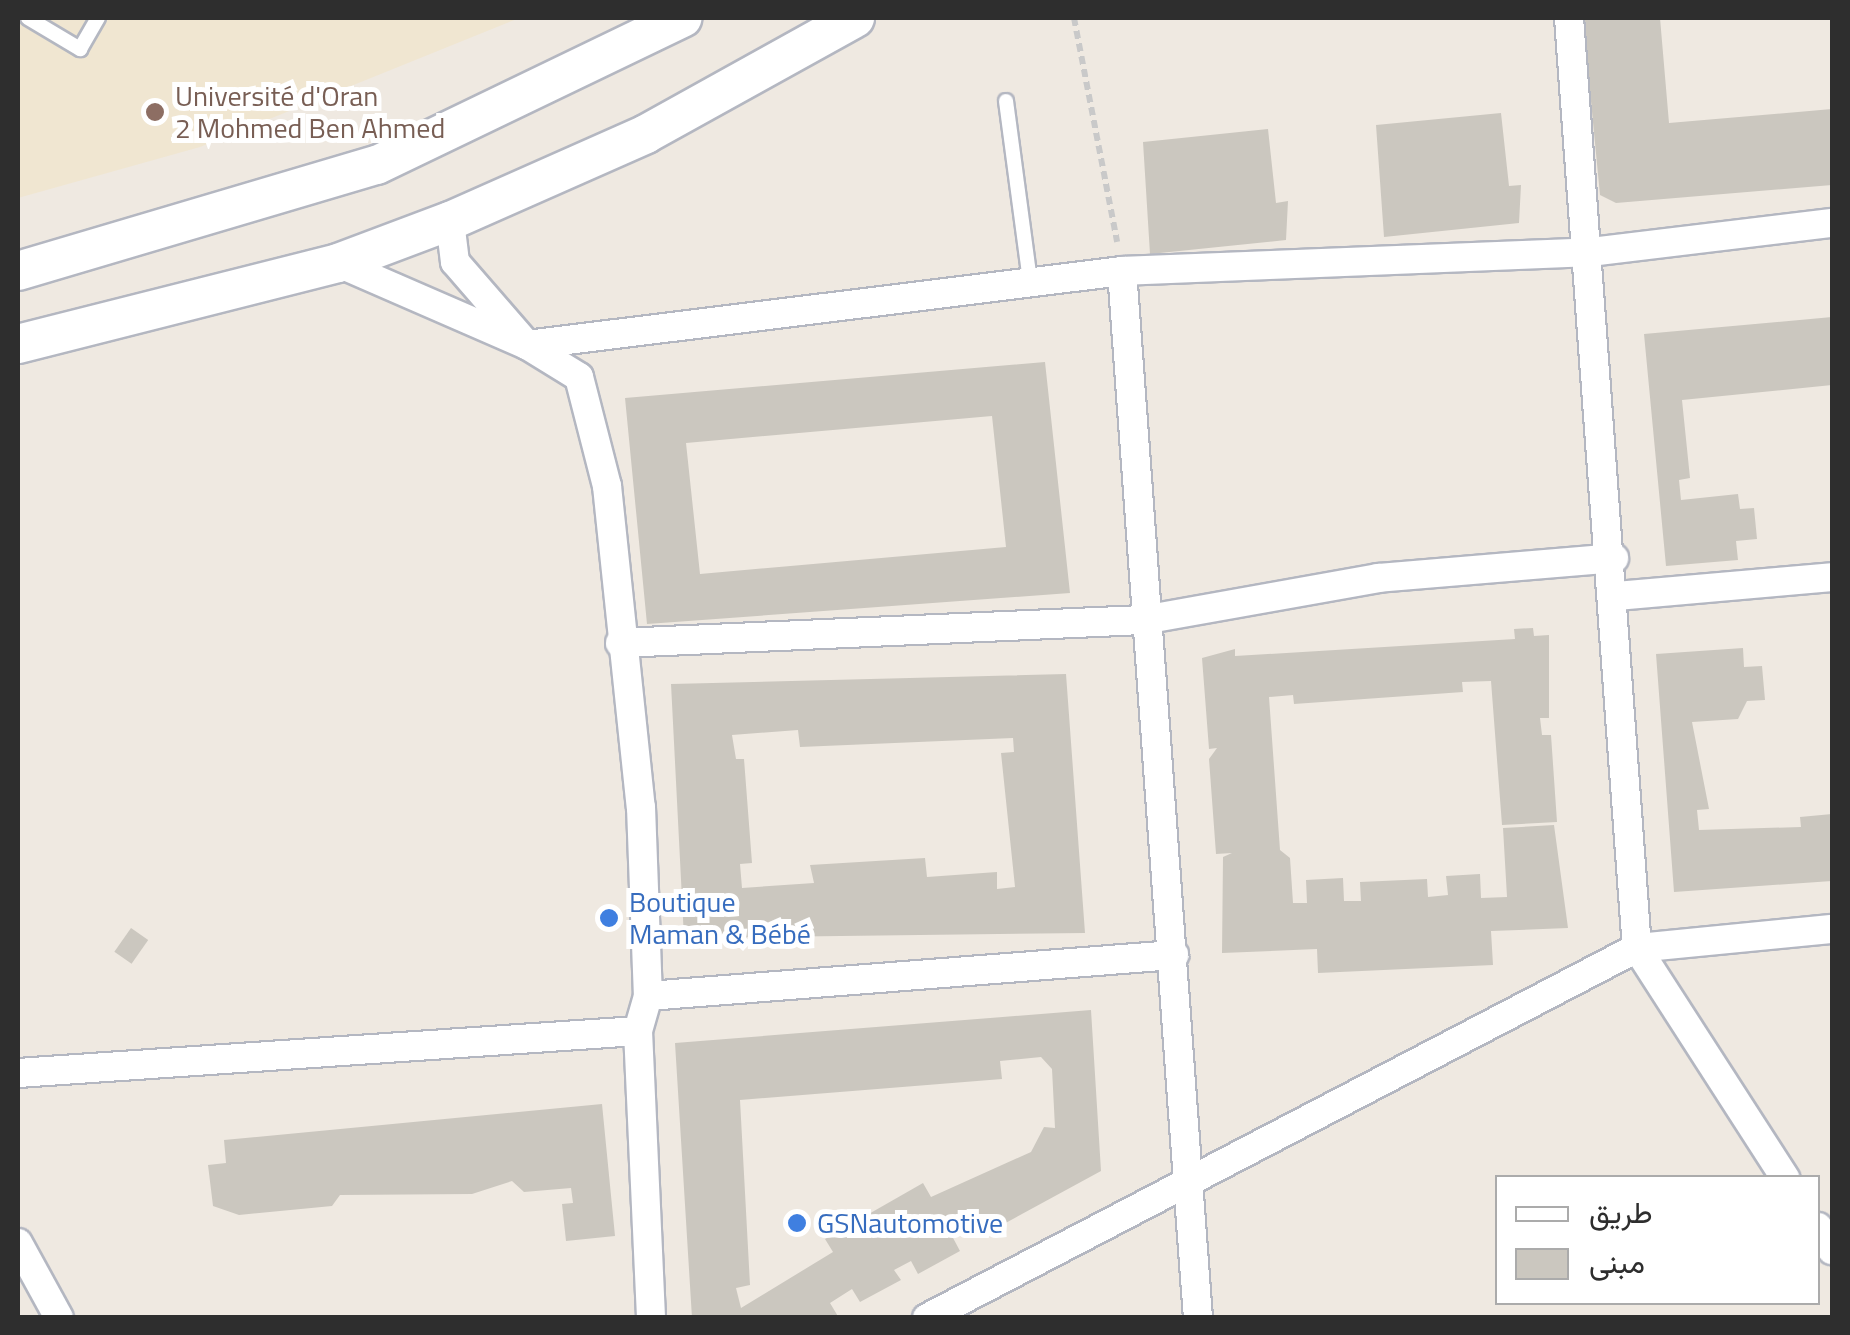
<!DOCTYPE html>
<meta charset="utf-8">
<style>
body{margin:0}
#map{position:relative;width:1850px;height:1335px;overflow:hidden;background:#efe9e1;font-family:"Titillium Web",Vazirmatn,sans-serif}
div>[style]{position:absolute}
.education>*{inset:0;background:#f0e6d1}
.building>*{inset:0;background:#cbc7bf;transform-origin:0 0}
.path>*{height:6px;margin-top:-3px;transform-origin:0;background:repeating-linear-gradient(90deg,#c9c9c9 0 8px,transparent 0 13px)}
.roads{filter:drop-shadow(2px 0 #b4b7c1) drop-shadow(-2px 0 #b4b7c1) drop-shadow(0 2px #b4b7c1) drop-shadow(0 -2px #b4b7c1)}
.lane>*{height:14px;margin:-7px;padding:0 7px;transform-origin:7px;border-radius:7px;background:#fff}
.street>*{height:28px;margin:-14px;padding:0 14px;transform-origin:14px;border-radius:14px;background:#fff}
.secondary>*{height:38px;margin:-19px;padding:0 19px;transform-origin:19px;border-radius:19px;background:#fff}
.dots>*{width:28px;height:28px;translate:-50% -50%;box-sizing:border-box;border:5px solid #fff;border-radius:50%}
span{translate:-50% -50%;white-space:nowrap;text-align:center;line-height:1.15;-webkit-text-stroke:10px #fff;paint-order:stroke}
.education-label{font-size:28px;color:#785e54}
.left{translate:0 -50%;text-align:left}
.shop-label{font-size:28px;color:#366cbe}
.frame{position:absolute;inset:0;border:20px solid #2e2e2e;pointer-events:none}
.legend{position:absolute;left:1495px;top:1175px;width:325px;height:130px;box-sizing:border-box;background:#fff;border:2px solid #ababab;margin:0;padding:12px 18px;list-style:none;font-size:30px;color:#2e2e2e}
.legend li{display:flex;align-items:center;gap:20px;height:50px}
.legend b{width:50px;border:2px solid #ababab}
</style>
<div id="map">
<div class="education">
<div style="clip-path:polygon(18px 18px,519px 18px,200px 147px,18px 198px)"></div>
</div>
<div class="building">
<div style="clip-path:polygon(1583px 18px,1660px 18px,1669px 123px,1832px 109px,1832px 185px,1616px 203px,1600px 195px)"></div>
<div style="clip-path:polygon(1501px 113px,1509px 186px,1521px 185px,1519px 223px,1384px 237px,1376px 125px)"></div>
<div style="clip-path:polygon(1268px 129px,1276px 203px,1288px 201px,1286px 240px,1150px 254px,1143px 142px)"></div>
<div style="clip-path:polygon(1832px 317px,1832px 385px,1682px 400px,1690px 478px,1679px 480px,1681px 500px,1738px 494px,1740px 509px,1754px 508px,1757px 539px,1736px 541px,1738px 560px,1666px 566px,1644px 334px)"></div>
<div style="clip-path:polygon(evenodd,1045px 362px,1070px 593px,647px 624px,625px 398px,1045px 362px,992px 416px,1006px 547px,700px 574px,686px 443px,992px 416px)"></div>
<div style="clip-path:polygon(1533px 628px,1534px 636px,1549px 635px,1549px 718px,1540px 718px,1542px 735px,1551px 735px,1557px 822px,1502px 825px,1491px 681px,1462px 682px,1463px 692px,1294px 704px,1293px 695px,1269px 697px,1280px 850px,1290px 858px,1293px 903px,1307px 903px,1306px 880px,1343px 878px,1344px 901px,1361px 901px,1360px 882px,1427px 879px,1428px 897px,1448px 895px,1446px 876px,1480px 874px,1481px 898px,1507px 897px,1503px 828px,1554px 825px,1568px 928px,1491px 931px,1493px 965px,1318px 973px,1317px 949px,1222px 953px,1223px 857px,1232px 853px,1216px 854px,1209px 759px,1217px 748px,1209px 749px,1202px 658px,1235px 649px,1235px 656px,1515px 639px,1514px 629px)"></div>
<div style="clip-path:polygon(1743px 648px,1744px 667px,1762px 666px,1765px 700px,1747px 701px,1738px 719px,1692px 722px,1709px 809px,1697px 810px,1699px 830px,1801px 827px,1800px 817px,1832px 814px,1832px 881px,1674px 892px,1656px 654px)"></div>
<div style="clip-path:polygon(evenodd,1066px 674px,1085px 933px,684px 938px,671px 684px,1066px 674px,798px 730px,800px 747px,1013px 738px,1014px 752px,1001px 753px,1015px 887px,997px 889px,997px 872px,927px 877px,925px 858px,810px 865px,814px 883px,742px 888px,740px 864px,752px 863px,744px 759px,736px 759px,732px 735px,798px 730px)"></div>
<div style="left:131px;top:928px;width:21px;height:29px;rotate:35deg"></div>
<div style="clip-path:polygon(evenodd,1091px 1010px,1101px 1171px,978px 1238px,972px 1225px,952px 1236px,960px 1251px,918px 1274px,911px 1261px,894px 1270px,901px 1280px,860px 1302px,852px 1289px,830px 1303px,839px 1318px,692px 1318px,675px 1043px,1091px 1010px,1041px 1057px,1052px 1069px,1055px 1128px,1044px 1127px,1031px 1152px,931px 1197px,923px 1183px,825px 1239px,833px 1252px,741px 1308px,736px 1288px,750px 1285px,740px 1100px,1002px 1079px,1000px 1061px,1041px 1057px)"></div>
<div style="clip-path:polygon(602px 1104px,615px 1236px,566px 1241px,562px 1204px,573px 1203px,571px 1188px,524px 1192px,512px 1181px,472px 1194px,340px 1195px,332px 1206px,239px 1215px,213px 1206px,208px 1165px,226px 1163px,224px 1140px)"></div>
</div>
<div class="path">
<div style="left:1074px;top:18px;width:228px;rotate:79.1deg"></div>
</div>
<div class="roads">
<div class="lane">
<div style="left:28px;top:18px;width:61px;rotate:30.8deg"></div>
<div style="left:80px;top:49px;width:36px;rotate:-60deg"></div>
<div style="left:1006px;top:101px;width:183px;rotate:82.4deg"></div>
</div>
<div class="street">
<div style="left:1569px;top:18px;width:932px;rotate:85.82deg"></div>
<div style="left:1637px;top:948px;width:274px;rotate:57.2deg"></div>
<div style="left:338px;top:263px;width:206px;rotate:23.5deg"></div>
<div style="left:527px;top:345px;width:110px;rotate:-130.9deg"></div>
<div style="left:455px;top:262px;width:41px;rotate:-97deg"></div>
<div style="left:1122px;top:271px;width:1050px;rotate:85.85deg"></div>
<div style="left:527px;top:345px;width:600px;rotate:-7.09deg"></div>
<div style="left:1122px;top:271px;width:469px;rotate:-2.3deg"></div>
<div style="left:1591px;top:252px;width:243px;rotate:-6.9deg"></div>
<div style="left:527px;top:345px;width:61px;rotate:31.6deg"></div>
<div style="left:579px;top:377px;width:113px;rotate:75.6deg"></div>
<div style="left:607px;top:486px;width:323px;rotate:84deg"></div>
<div style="left:641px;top:807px;width:189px;rotate:87.9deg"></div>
<div style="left:648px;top:996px;width:36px;rotate:106deg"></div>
<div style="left:638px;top:1031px;width:287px;rotate:87.4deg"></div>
<div style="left:1616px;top:596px;width:217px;rotate:-5deg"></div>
<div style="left:620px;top:643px;width:524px;rotate:-2.52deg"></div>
<div style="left:1143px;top:620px;width:239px;rotate:-10.1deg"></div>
<div style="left:1378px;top:578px;width:237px;rotate:-4.8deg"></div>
<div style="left:648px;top:996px;width:528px;rotate:-4.46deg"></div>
<div style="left:18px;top:1073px;width:621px;rotate:-3.88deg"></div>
<div style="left:1818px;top:1227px;width:27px;rotate:59deg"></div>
<div style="left:18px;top:1243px;width:85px;rotate:61.3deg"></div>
<div style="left:927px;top:1318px;width:801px;rotate:-27.53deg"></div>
<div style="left:1637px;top:948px;width:196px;rotate:-5.6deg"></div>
</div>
<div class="secondary">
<div style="left:18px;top:271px;width:374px;rotate:-16.5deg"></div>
<div style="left:377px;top:165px;width:339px;rotate:-25.7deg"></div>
<div style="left:18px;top:344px;width:330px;rotate:-14.2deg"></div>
<div style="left:338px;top:263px;width:120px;rotate:-20.6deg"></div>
<div style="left:450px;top:221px;width:214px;rotate:-23.9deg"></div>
<div style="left:646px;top:134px;width:239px;rotate:-29deg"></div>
</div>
</div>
<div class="dots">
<div style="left:155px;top:112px;background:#8d6e63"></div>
<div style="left:609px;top:918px;background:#3f7fe0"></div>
<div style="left:797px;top:1223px;background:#3f7fe0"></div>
</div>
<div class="education-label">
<span class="left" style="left:175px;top:112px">Université d'Oran<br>2 Mohmed Ben Ahmed</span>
</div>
<div class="shop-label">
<span class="left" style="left:629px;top:918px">Boutique<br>Maman &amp; Bébé</span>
<span class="left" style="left:817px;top:1223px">GSNautomotive</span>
</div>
<div class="frame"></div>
<ul class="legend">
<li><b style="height:12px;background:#fff"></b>طريق</li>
<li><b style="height:28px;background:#cbc7bf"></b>مبنى</li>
</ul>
</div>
